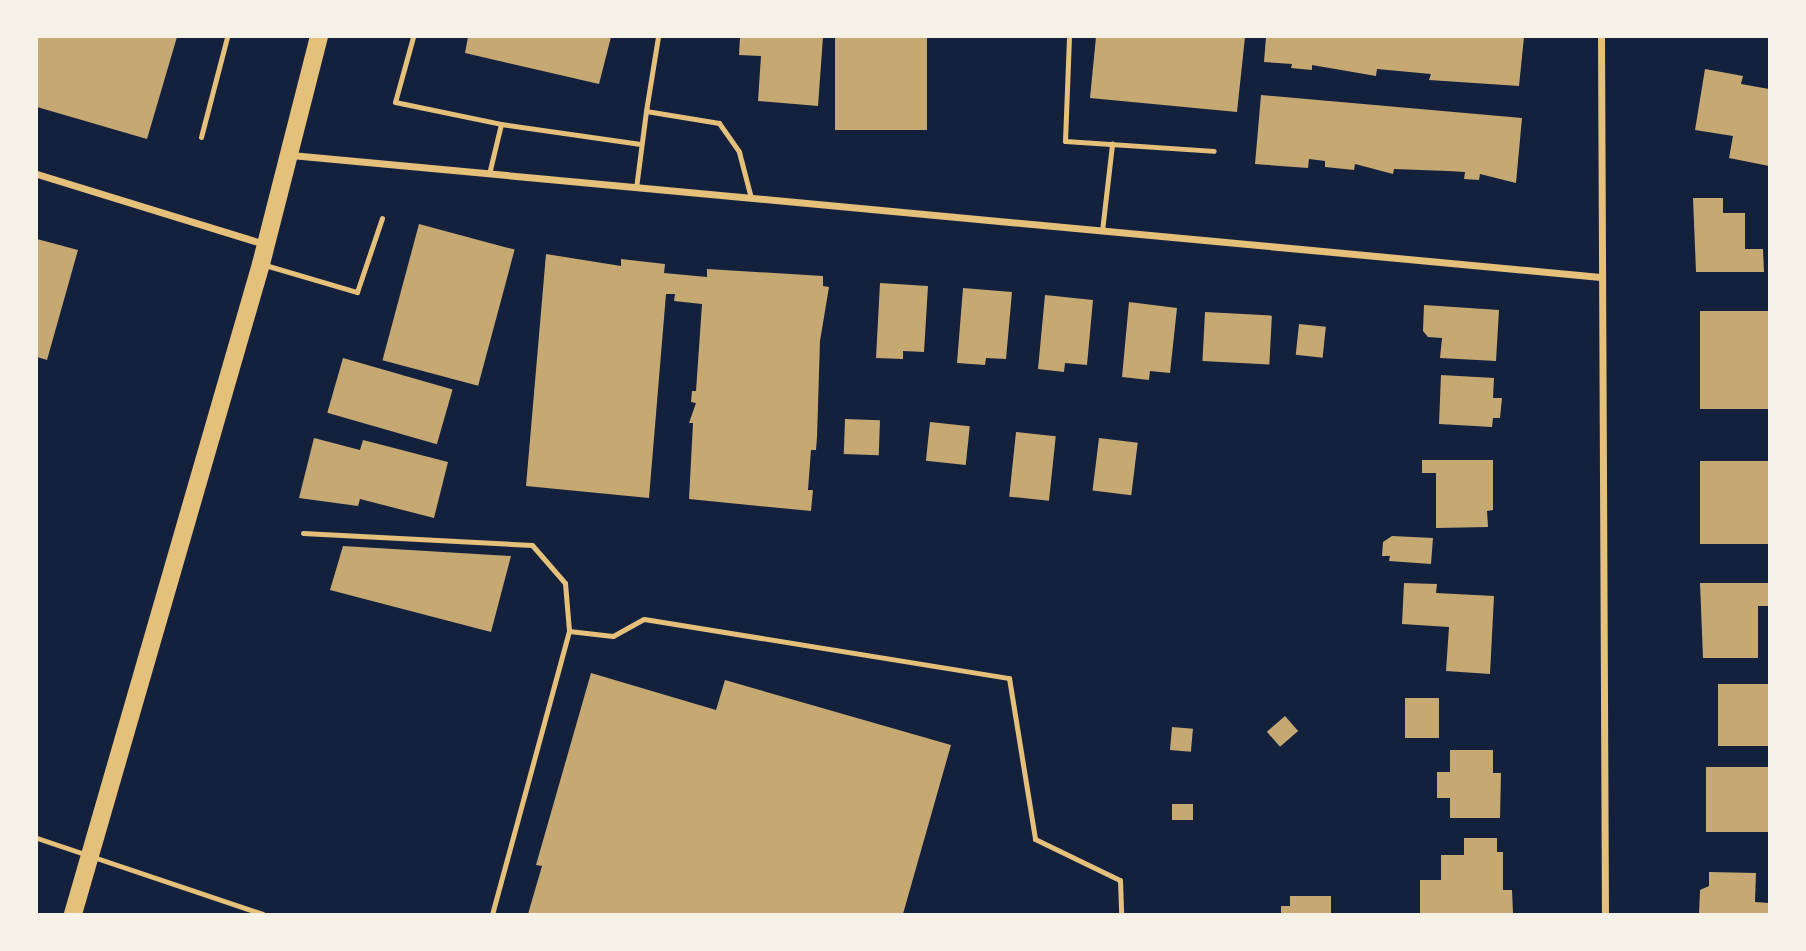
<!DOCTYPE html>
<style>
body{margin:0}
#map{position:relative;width:1806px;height:951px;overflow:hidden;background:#14213d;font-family:Spectral,serif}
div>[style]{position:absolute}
.building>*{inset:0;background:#c6a872;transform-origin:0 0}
.service>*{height:5px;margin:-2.5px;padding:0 2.5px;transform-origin:2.5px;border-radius:2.5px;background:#e5c07b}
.minor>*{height:7px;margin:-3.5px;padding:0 3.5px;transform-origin:3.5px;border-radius:3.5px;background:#e5c07b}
.primary>*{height:18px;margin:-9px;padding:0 9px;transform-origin:9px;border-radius:9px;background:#e5c07b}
span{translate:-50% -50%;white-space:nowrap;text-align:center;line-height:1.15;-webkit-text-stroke:7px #f6f1e7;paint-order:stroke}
.frame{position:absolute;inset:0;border:38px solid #f6f1e7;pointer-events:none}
</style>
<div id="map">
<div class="building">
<div style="clip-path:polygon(37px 37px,177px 37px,147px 139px,37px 107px)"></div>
<div style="clip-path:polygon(468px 37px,611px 37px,599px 84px,465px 53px)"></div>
<div style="clip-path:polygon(740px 37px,823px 37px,818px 106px,758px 101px,761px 56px,739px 55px)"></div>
<div style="left:835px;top:37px;width:92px;height:93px"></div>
<div style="clip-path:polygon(1096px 37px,1245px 37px,1237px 112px,1090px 98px)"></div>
<div style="clip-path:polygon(1266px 37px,1524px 37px,1519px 86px,1429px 80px,1431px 74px,1377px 69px,1376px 76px,1312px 65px,1312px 70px,1291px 68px,1292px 64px,1264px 62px)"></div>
<div style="clip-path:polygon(1705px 69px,1743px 76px,1741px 84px,1769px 89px,1769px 166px,1729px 158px,1733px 136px,1695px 130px)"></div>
<div style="clip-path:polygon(1261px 95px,1522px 118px,1516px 183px,1480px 174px,1479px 180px,1464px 179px,1465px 172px,1448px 171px,1394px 169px,1393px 174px,1355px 164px,1354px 170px,1325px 167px,1325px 161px,1309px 159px,1308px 168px,1255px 164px)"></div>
<div style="clip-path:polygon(1693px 198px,1723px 198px,1723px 213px,1745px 213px,1745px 249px,1763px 249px,1764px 272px,1696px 272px)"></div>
<div style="left:419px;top:224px;width:99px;height:141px;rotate:15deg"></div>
<div style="clip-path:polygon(37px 239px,78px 250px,47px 360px,37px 357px)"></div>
<div style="clip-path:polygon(546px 254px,621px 266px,621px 259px,665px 264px,664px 273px,707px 277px,707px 269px,823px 276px,823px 286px,829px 287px,820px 341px,817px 437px,816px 450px,811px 450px,808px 490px,813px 490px,811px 511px,689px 499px,693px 423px,689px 423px,696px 403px,691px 402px,692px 391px,696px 391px,702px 304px,674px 301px,675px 294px,666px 294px,649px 498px,526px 486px)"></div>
<div style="clip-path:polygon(880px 283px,928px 286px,924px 352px,903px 351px,903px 359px,876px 358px)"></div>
<div style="clip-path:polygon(963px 288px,1012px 292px,1006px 359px,986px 358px,985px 365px,957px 363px)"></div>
<div style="clip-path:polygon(1045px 295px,1093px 300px,1087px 365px,1065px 363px,1064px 372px,1038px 369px)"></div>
<div style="clip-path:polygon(1129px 302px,1177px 308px,1170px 373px,1150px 371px,1149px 380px,1122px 377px)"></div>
<div style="clip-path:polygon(1424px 305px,1499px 310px,1496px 361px,1440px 358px,1442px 338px,1428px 337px,1423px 331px)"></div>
<div style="left:1700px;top:311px;width:69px;height:98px"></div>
<div style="left:1205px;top:312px;width:67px;height:49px;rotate:3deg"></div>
<div style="left:1299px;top:324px;width:27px;height:31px;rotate:6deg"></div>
<div style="left:343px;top:358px;width:114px;height:57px;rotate:16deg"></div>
<div style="clip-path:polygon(1441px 375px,1494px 378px,1493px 398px,1502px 398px,1500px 418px,1493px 418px,1492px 427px,1439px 424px)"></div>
<div style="left:845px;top:419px;width:35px;height:35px;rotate:2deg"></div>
<div style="left:930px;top:422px;width:40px;height:39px;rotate:6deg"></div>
<div style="left:1016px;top:432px;width:40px;height:65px;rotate:6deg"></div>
<div style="clip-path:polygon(314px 438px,360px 450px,363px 440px,448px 462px,434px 518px,360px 499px,358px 506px,299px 498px)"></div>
<div style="left:1099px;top:438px;width:39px;height:53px;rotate:7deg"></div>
<div style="clip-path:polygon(1422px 460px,1493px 460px,1493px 510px,1487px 511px,1488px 527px,1436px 528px,1436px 473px,1422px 473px)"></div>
<div style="left:1769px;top:461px;width:83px;height:69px;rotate:90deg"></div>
<div style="clip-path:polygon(1392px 536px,1433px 538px,1431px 564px,1389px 561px,1390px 556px,1382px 556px,1383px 542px)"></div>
<div style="clip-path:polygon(343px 546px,511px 556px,491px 632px,330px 590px)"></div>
<div style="clip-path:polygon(1404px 583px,1437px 584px,1436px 593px,1494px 596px,1490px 674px,1446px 671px,1449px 627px,1402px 624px)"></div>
<div style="clip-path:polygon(1700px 583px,1769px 583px,1769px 606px,1758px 606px,1758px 658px,1703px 658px)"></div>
<div style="clip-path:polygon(591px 673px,716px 710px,725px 680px,951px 745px,903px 914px,528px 914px,542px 866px,536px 865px)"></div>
<div style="left:1769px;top:684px;width:62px;height:51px;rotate:90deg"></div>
<div style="left:1405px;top:698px;width:34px;height:40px"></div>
<div style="left:1285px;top:716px;width:20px;height:24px;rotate:49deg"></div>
<div style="left:1172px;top:727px;width:21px;height:23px;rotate:5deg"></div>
<div style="clip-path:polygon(1450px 750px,1493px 750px,1493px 773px,1501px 773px,1500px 818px,1450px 818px,1450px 798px,1437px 798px,1437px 772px,1450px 772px)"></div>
<div style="left:1769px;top:767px;width:65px;height:63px;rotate:90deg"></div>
<div style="left:1172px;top:804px;width:21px;height:16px"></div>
<div style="clip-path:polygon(1464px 838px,1497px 838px,1497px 852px,1503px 852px,1503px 890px,1512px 890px,1513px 913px,1420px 914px,1420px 880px,1441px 880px,1441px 855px,1464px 855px)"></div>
<div style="clip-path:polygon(1709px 872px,1756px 873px,1755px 902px,1769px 903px,1769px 914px,1699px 914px,1700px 890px,1709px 886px)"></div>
<div style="clip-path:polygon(1290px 896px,1331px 896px,1331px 914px,1281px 914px,1281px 906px,1290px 906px)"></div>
</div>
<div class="service">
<div style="left:413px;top:37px;width:67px;rotate:105.5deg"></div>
<div style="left:395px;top:102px;width:108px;rotate:11.7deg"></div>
<div style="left:1069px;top:37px;width:104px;rotate:92.2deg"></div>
<div style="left:1065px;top:141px;width:149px;rotate:3.8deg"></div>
<div style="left:646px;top:111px;width:75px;rotate:-80.8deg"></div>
<div style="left:201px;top:137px;width:103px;rotate:-75.4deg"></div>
<div style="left:489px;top:174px;width:51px;rotate:-76.5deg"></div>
<div style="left:501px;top:124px;width:139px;rotate:8.2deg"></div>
<div style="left:636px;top:188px;width:78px;rotate:-82.6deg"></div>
<div style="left:646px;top:111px;width:74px;rotate:9.3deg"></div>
<div style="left:719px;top:123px;width:35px;rotate:55deg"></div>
<div style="left:739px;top:152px;width:48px;rotate:75.4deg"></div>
<div style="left:1102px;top:231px;width:88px;rotate:-83.4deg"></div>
<div style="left:265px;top:265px;width:96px;rotate:16.4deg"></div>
<div style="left:357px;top:292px;width:78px;rotate:-71.3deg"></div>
<div style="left:303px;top:533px;width:229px;rotate:3deg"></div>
<div style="left:532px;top:545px;width:50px;rotate:49deg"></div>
<div style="left:565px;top:583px;width:48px;rotate:85.2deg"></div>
<div style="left:569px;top:631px;width:293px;rotate:105.2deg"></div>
<div style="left:569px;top:631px;width:44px;rotate:6.5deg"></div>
<div style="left:613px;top:636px;width:35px;rotate:-29deg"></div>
<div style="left:644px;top:619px;width:370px;rotate:9.2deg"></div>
<div style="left:1009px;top:678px;width:163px;rotate:80.8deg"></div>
<div style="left:1035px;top:839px;width:94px;rotate:25.8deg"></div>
<div style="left:1120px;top:880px;width:34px;rotate:88deg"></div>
<div style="left:37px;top:838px;width:238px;rotate:18.6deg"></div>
</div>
<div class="minor">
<div style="left:1601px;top:37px;width:877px;rotate:89.74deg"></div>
<div style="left:291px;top:155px;width:1315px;rotate:5.32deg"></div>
<div style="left:37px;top:174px;width:239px;rotate:17.1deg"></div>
</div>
<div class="primary">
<div style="left:73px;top:914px;width:677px;rotate:-73.87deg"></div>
<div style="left:261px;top:264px;width:234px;rotate:-75.7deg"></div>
</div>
<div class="frame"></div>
</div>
